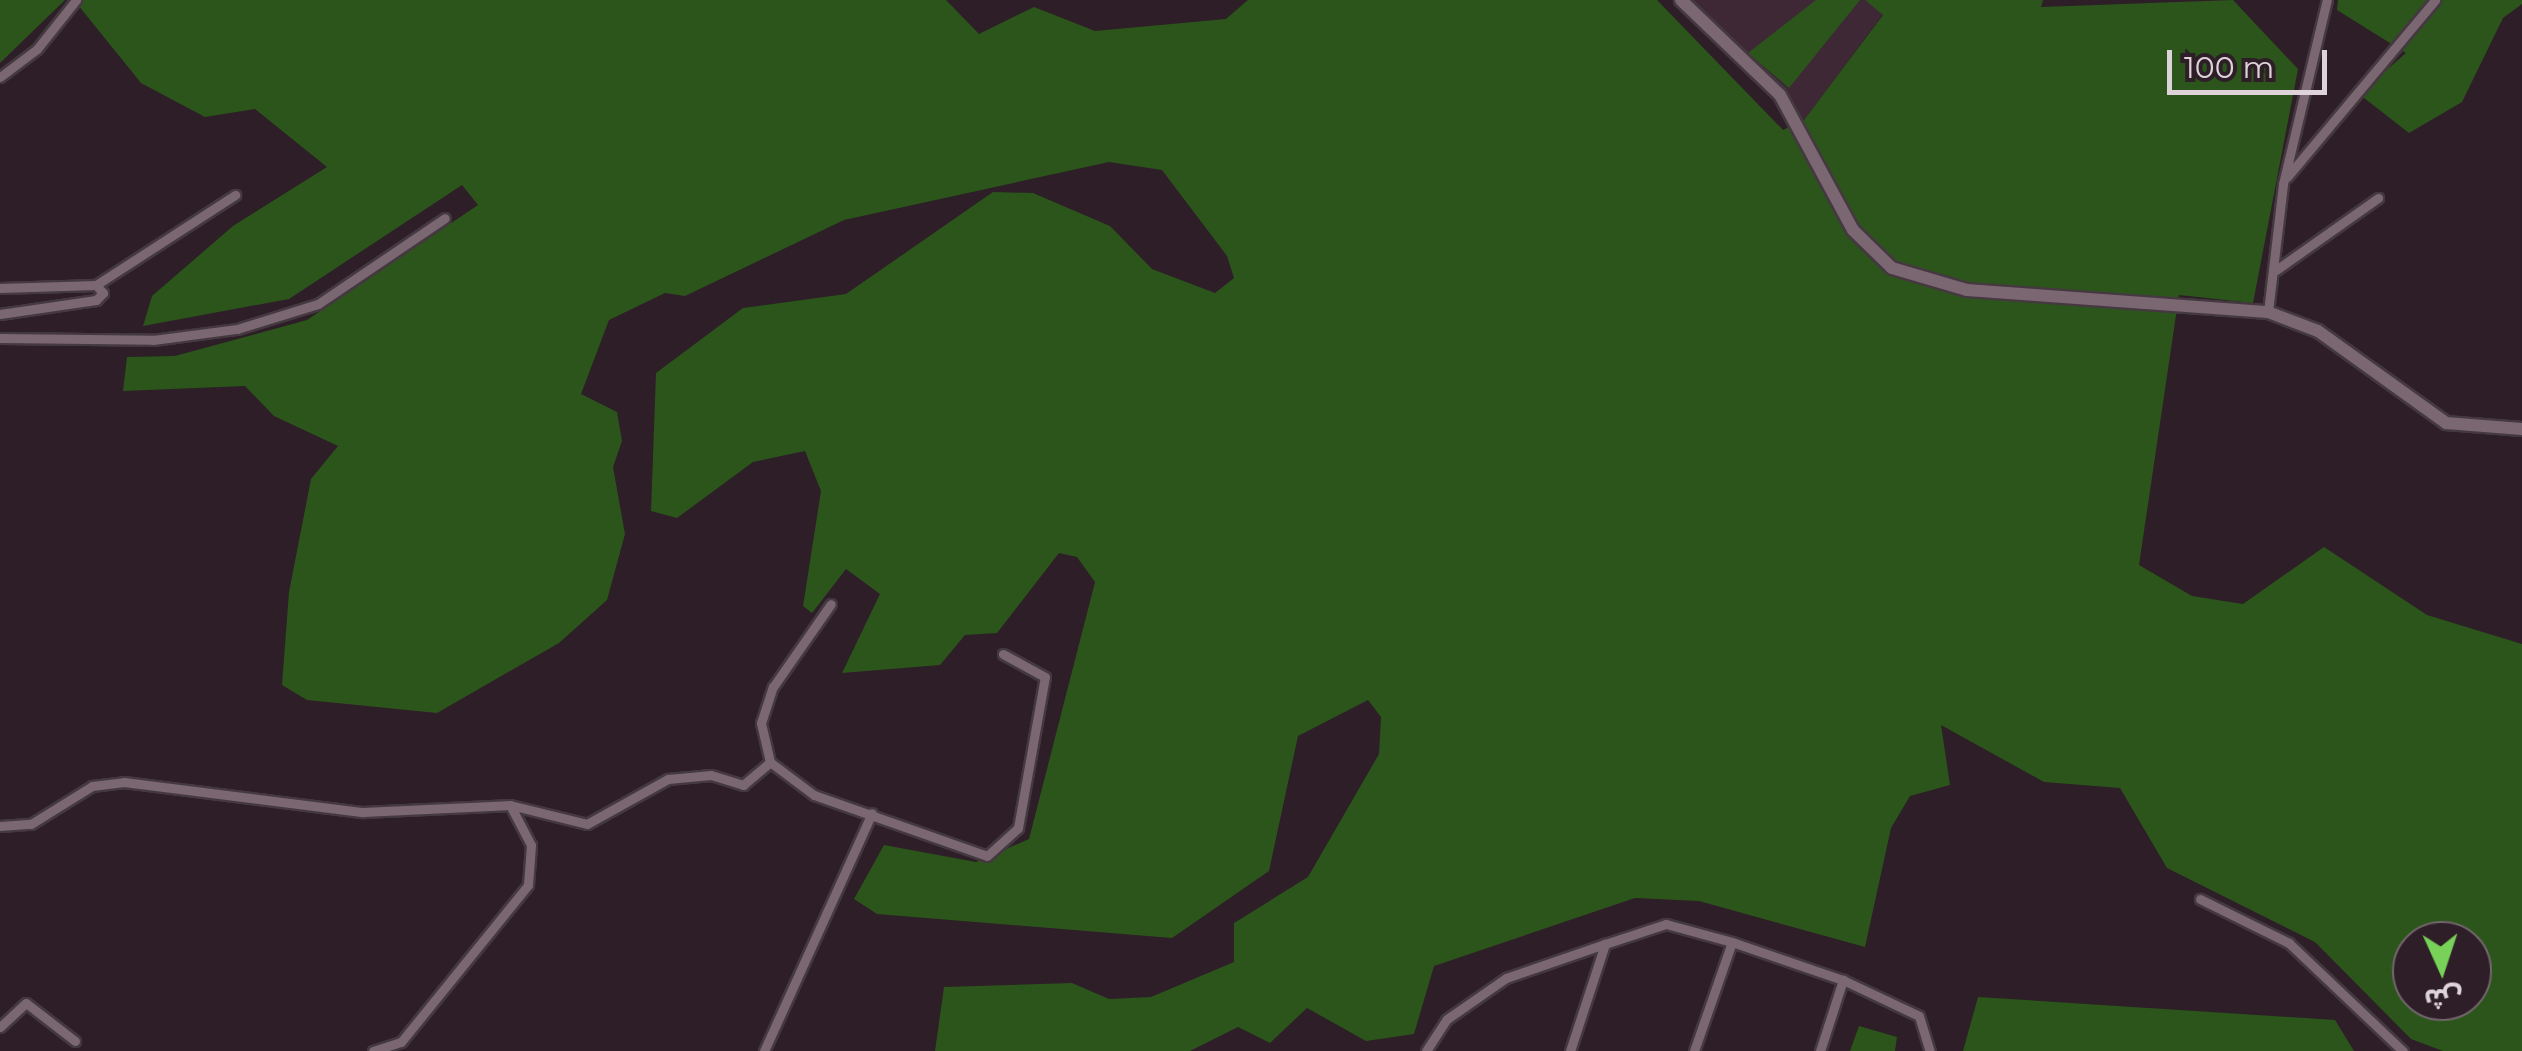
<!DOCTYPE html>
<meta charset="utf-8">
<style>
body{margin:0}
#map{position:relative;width:2522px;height:1051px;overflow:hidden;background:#2e1e27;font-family:Montserrat,"Noto Sans Arabic",sans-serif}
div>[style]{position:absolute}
.built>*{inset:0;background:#3e2835}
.green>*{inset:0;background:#2b551b}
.roads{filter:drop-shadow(2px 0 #453940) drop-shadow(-2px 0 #453940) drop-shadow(0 2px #453940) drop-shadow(0 -2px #453940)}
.street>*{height:9px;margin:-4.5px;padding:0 4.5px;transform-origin:4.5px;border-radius:4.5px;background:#7a6772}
.secondary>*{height:12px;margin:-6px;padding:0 6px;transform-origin:6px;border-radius:6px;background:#7a6772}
span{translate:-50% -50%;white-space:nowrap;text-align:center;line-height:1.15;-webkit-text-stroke:10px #2e1e27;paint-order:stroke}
.north{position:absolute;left:2392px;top:921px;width:100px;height:100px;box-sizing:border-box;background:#2e1e27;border:2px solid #74666e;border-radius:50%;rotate:177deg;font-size:28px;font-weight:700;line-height:40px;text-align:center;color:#ded3d9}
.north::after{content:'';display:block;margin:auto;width:35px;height:45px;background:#78d158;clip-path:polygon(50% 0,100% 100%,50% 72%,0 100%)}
.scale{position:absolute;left:2167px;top:50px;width:160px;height:45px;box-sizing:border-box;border:5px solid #ded3d9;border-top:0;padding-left:12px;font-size:30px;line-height:35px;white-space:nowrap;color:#ded3d9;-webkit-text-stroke:8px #2e1e27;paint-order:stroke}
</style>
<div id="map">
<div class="built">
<div style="clip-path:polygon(1693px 0,1865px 0,1883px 14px,1804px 120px)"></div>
</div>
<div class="green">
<div style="clip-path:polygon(0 0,65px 0,0 63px)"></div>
<div style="clip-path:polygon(evenodd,74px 0,946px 0,979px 34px,1034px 7px,1095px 31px,1226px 19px,1248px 0,1657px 0,1783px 130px,1804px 120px,1883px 15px,1865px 0,2043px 0,2041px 7px,2233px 0,2298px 69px,2253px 303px,2179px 295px,2139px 565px,2192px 596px,2243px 604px,2324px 547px,2427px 615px,2522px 644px,2522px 1051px,2443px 1051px,2411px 1039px,2315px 942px,2167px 868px,2120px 788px,2044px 782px,1941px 725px,1950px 785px,1910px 796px,1891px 828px,1865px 947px,1699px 901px,1635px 898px,1434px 966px,1414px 1034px,1366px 1041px,1307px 1008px,1270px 1043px,1238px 1027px,1190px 1051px,935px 1051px,944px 987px,1072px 983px,1109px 999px,1151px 997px,1234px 962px,1234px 923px,1308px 877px,1379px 754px,1381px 717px,1368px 700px,1298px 736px,1269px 871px,1172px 938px,877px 914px,854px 899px,884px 845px,976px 862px,1029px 839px,1095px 582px,1077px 557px,1059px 553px,997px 633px,965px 635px,940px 665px,842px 673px,880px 594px,846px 569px,812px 613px,803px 606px,821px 491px,805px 451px,753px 462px,677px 518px,651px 511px,656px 373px,743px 308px,846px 294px,993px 192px,1033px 193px,1110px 226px,1152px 269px,1215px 293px,1234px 278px,1227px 256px,1162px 170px,1109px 162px,844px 220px,685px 296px,665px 293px,609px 320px,581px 394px,617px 412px,622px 441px,613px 467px,625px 534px,607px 600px,559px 643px,437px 713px,307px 700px,282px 685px,289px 592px,311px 479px,338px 446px,274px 416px,245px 386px,123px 391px,127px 357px,175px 356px,307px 320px,478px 205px,462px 185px,289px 299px,143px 326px,152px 296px,233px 226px,327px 167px,255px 109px,205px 117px,141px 83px,74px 0,2412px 941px,2472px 941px,2472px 1001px,2412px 1001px,2412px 941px)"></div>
<div style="clip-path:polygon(1816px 0,1860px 0,1789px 88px,1748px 53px)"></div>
<div style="clip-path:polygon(2338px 0,2522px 0,2522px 4px,2503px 18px,2462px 102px,2409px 133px,2359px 94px,2406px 53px,2337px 10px)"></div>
<div style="clip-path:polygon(1978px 997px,2335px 1020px,2354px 1051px,1963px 1051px)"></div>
<div style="clip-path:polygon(1859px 1026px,1897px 1037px,1895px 1051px,1850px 1051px)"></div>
</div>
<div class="roads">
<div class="street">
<div style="left:0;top:77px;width:46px;rotate:-37.1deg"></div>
<div style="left:37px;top:49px;width:63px;rotate:-51.5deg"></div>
<div style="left:2287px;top:177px;width:231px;rotate:-50.1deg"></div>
<div style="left:2276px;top:270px;width:125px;rotate:-35.2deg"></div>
<div style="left:0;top:288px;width:96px;rotate:-1.8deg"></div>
<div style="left:96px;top:285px;width:166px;rotate:-32.9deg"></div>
<div style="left:2268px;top:312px;width:129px;rotate:-83.3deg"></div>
<div style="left:2283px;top:184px;width:189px;rotate:-76.6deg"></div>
<div style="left:0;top:314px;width:97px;rotate:-8.3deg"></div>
<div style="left:96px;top:300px;width:10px;rotate:-45deg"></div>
<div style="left:103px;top:293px;width:11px;rotate:-131deg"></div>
<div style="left:0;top:338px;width:153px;rotate:0.7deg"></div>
<div style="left:153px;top:340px;width:85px;rotate:-7.5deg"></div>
<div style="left:237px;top:329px;width:85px;rotate:-17.2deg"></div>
<div style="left:318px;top:304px;width:153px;rotate:-34.1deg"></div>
<div style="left:770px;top:762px;width:40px;rotate:-103deg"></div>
<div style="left:761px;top:723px;width:38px;rotate:-72deg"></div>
<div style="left:773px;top:687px;width:101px;rotate:-55.1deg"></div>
<div style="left:0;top:826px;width:31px;rotate:-4deg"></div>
<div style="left:31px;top:824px;width:72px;rotate:-31.9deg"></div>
<div style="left:92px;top:786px;width:32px;rotate:-7deg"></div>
<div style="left:124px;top:782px;width:241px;rotate:7.2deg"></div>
<div style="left:363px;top:812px;width:147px;rotate:-2.7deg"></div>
<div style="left:510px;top:805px;width:79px;rotate:13.9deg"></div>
<div style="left:587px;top:824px;width:93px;rotate:-29.1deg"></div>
<div style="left:668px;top:779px;width:43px;rotate:-5.3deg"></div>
<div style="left:711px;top:775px;width:34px;rotate:17deg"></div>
<div style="left:743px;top:785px;width:35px;rotate:-40deg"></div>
<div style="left:770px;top:762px;width:55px;rotate:36.9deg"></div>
<div style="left:814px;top:795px;width:183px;rotate:19.4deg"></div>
<div style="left:987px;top:856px;width:42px;rotate:-42.1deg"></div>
<div style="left:1018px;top:828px;width:153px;rotate:-79.9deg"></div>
<div style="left:1045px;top:677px;width:48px;rotate:-151.3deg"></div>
<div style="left:2200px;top:899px;width:99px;rotate:26.3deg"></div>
<div style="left:2289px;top:943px;width:157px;rotate:43.5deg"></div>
<div style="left:0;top:1027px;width:35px;rotate:-43deg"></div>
<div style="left:26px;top:1003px;width:62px;rotate:37.8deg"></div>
<div style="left:373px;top:1051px;width:29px;rotate:-18deg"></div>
<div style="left:401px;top:1042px;width:202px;rotate:-51deg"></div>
<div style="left:528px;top:885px;width:40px;rotate:-85.7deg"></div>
<div style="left:531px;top:845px;width:45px;rotate:-117.7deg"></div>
<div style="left:764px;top:1051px;width:261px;rotate:-65.6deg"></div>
<div style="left:1426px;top:1051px;width:38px;rotate:-57deg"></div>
<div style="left:1447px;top:1019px;width:72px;rotate:-34.8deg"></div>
<div style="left:1506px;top:978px;width:105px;rotate:-19deg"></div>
<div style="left:1570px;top:1051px;width:113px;rotate:-71.9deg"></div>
<div style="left:1605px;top:944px;width:64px;rotate:-18.2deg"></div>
<div style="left:1666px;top:924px;width:68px;rotate:15.3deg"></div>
<div style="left:1694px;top:1051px;width:115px;rotate:-70.8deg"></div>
<div style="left:1732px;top:942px;width:117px;rotate:18.9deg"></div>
<div style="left:1820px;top:1051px;width:75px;rotate:-72.1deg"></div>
<div style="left:1843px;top:980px;width:84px;rotate:25.3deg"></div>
<div style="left:1919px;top:1016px;width:37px;rotate:73deg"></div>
</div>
<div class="secondary">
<div style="left:1681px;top:0;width:137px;rotate:43.8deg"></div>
<div style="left:1780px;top:95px;width:153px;rotate:61.6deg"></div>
<div style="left:1853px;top:230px;width:54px;rotate:44.3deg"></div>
<div style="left:1892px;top:268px;width:78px;rotate:16.3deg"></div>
<div style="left:1967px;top:290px;width:302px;rotate:4.2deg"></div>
<div style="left:2268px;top:312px;width:53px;rotate:20.8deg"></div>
<div style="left:2318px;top:331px;width:158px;rotate:35.7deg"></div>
<div style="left:2446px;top:423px;width:76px;rotate:4.5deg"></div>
</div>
</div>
<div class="north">ش</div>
<div class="scale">100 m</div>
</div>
